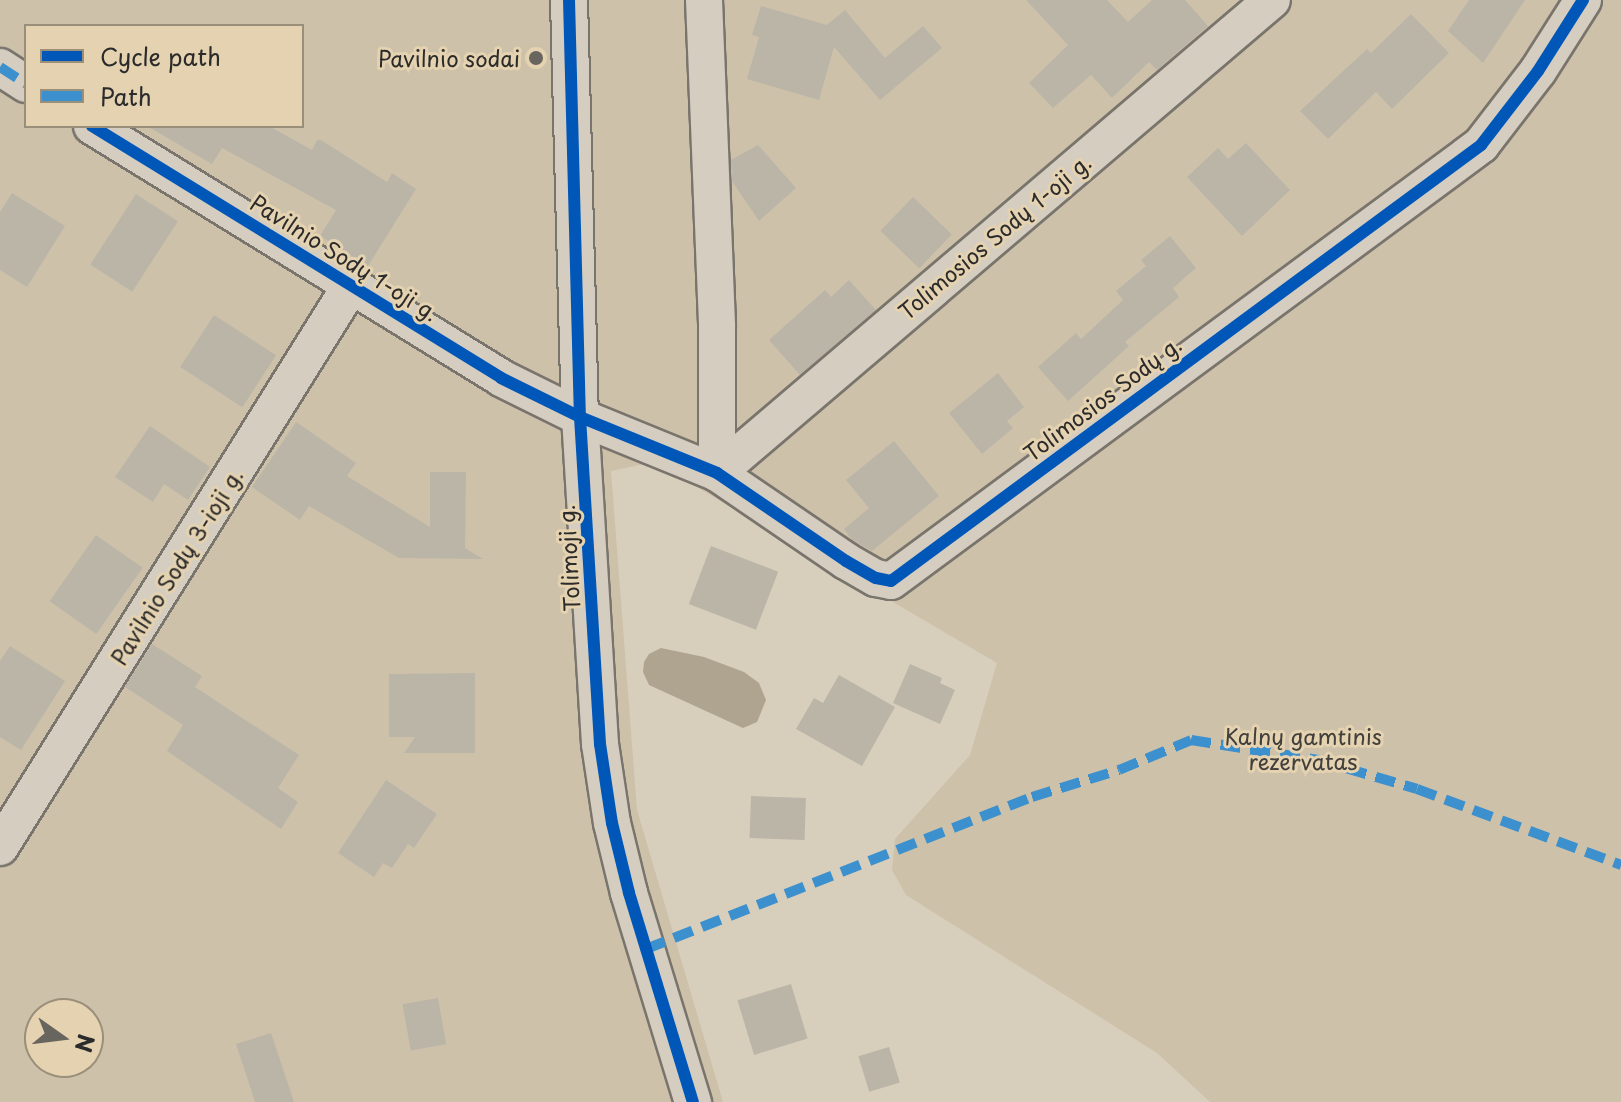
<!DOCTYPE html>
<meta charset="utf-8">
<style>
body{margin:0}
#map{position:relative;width:1621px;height:1102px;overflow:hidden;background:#d8cebc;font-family:"Playpen Sans",sans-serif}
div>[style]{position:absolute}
.green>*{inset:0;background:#cec1a9}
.water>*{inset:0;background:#afa490}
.building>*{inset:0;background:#bbb5a8;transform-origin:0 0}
.roads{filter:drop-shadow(2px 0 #79746c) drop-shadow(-2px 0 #79746c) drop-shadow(0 2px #79746c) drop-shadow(0 -2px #79746c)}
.minor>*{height:36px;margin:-18px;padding:0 18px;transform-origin:18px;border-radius:18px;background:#d4cdc0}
.quiet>*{height:10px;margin-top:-5px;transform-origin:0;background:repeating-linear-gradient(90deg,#3b90cd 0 20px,transparent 0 30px)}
.cycleway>*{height:12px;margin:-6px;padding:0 6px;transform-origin:6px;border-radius:6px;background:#0057b8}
.dots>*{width:22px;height:22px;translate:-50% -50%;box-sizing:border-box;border:4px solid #e4d2b0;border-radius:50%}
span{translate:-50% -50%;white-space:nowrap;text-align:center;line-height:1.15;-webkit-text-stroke:6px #e4d2b0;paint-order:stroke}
.poi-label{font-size:22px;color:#2b2b2b}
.right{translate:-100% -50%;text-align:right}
.street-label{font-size:22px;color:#2b2b2b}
.park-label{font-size:22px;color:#42403c}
.legend{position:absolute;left:24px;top:24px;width:280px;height:104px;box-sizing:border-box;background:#e4d2b0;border:2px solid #9a8f7b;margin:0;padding:10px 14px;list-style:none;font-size:24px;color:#2b2b2b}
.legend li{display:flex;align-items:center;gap:16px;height:40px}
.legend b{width:40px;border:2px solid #9a8f7b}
.north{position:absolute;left:24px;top:998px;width:80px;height:80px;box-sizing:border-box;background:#e4d2b0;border:2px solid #9a8f7b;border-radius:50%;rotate:104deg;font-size:22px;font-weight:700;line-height:32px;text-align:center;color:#2b2b2b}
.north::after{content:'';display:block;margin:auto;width:28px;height:36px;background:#68645e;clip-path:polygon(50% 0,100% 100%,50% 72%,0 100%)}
</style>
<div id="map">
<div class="green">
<div style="clip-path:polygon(evenodd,0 0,1621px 0,1621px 1102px,1210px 1102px,1157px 1053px,906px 895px,892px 870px,895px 839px,970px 755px,997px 663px,654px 462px,611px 471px,637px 810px,723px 1102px,0 1102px,0 0,26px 26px,302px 26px,302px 126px,26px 126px,26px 26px,0 0,40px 1014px,88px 1014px,88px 1062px,40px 1062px,40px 1014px)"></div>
</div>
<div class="water">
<div style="clip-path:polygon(661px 648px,704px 657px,744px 672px,759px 683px,766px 700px,757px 722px,743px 728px,649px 685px,643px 672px,644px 662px,649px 654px)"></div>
</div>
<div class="building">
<div style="clip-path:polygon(1026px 0,1107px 0,1128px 22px,1152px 0,1185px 0,1208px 26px,1157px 70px,1149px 62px,1112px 98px,1091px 75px,1053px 108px,1029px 83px,1068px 45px)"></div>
<div style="clip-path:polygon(1469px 0,1525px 0,1483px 63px,1448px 31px)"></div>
<div style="clip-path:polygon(761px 6px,827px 25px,845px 10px,885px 58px,923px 26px,942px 48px,880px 100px,834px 47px,819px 100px,747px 79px,759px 37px,752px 35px)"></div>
<div style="clip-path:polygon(1411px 14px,1449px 53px,1392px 109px,1376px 92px,1328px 139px,1300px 111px,1367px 49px,1371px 53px)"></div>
<div style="clip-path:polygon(147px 126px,269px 126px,312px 150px,317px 140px,321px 140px,387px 182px,392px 173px,416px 189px,368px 266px,320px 236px,336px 210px,222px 148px,212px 164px)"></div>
<div style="clip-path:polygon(1246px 143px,1290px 190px,1242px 236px,1187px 177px,1218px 148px,1228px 159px)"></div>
<div style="clip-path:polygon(758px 145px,796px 188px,759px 221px,732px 181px,731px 160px)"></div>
<div style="clip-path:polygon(12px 193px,65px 226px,27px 287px,0 270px,0 212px)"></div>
<div style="left:136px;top:194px;width:50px;height:84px;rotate:33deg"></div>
<div style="left:913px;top:197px;width:54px;height:47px;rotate:44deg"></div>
<div style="clip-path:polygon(1170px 236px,1196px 268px,1173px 288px,1179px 297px,1125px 342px,1129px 346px,1068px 401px,1038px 367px,1076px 333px,1081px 339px,1123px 300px,1116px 291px,1146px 266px,1141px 260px)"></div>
<div style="clip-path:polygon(849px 280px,876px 310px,800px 375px,769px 340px,825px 290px,831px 297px)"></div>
<div style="left:214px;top:315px;width:74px;height:62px;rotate:33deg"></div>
<div style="clip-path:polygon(998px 373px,1024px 407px,1007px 421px,1013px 428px,982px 454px,949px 413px)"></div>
<div style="clip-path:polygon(296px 422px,356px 463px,347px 476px,430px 527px,430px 472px,466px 472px,465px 548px,483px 559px,399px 558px,309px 506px,300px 520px,252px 487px)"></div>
<div style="clip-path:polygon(150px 426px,210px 467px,188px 500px,164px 484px,153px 502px,115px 477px)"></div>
<div style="clip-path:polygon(894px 441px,939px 496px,872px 551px,852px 540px,844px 529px,869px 508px,846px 480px)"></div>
<div style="left:96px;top:535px;width:57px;height:81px;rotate:35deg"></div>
<div style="left:711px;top:546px;width:72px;height:62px;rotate:21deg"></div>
<div style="clip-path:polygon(152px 644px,202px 676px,195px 687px,299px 755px,278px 788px,298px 802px,281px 829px,167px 751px,183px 725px,125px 687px)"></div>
<div style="clip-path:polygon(10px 646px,65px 681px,21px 750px,0 737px,0 661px)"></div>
<div style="clip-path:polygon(910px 664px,942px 678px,940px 683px,955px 690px,940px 724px,893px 703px)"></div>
<div style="clip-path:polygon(475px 673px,475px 753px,404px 753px,415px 737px,389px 737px,389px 674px)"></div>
<div style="clip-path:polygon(839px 675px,895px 707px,862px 766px,796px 729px,814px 698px,823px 703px)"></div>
<div style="clip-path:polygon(386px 780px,437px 814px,414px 848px,408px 844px,392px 868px,383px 863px,374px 877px,338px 853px)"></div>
<div style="left:751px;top:796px;width:55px;height:42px;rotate:2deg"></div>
<div style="left:791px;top:984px;width:57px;height:56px;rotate:73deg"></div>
<div style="left:438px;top:998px;width:47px;height:36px;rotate:80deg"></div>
<div style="clip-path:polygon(271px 1033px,294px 1102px,255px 1102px,236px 1044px)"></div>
<div style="left:889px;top:1047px;width:37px;height:32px;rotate:73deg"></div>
</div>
<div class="roads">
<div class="minor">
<div style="left:569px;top:0;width:417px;rotate:88.5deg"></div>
<div style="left:580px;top:417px;width:328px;rotate:86.5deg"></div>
<div style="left:600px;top:744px;width:80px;rotate:81.4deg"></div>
<div style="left:612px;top:823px;width:72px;rotate:76.3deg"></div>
<div style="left:629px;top:893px;width:219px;rotate:73deg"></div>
<div style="left:704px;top:0;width:327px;rotate:87.7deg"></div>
<div style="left:717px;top:327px;width:146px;rotate:90deg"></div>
<div style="left:0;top:67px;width:31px;rotate:33deg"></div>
<div style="left:92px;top:126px;width:480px;rotate:31.6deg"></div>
<div style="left:501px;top:378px;width:88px;rotate:26.3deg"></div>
<div style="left:580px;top:417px;width:148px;rotate:22.2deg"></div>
<div style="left:717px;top:473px;width:156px;rotate:34.3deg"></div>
<div style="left:846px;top:561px;width:34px;rotate:30deg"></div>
<div style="left:876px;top:578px;width:15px;rotate:11deg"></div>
<div style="left:891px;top:581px;width:734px;rotate:-36.46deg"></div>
<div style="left:1481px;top:145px;width:93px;rotate:-52.4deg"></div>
<div style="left:1538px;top:71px;width:84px;rotate:-57.6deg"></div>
<div style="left:717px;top:473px;width:729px;rotate:-40.44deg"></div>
<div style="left:0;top:847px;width:664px;rotate:-57.99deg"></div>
</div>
</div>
<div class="quiet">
<div style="left:0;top:67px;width:31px;rotate:33deg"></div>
<div style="left:646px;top:949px;width:415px;rotate:-21.5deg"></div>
<div style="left:1032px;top:797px;width:91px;rotate:-17.2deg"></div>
<div style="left:1119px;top:770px;width:78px;rotate:-22.6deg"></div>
<div style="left:1191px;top:740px;width:129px;rotate:8.9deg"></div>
<div style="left:1318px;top:760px;width:103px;rotate:16.3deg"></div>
<div style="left:1417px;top:789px;width:218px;rotate:20.4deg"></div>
</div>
<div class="cycleway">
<div style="left:569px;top:0;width:417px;rotate:88.5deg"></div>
<div style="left:580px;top:417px;width:328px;rotate:86.5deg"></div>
<div style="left:600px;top:744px;width:80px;rotate:81.4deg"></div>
<div style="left:612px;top:823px;width:72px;rotate:76.3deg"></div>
<div style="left:629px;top:893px;width:219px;rotate:73deg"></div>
<div style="left:92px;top:126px;width:480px;rotate:31.6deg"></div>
<div style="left:501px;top:378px;width:88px;rotate:26.3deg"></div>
<div style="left:580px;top:417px;width:148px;rotate:22.2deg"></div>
<div style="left:717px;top:473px;width:156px;rotate:34.3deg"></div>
<div style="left:846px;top:561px;width:34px;rotate:30deg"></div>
<div style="left:876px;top:578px;width:15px;rotate:11deg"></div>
<div style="left:891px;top:581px;width:734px;rotate:-36.46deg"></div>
<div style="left:1481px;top:145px;width:93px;rotate:-52.4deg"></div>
<div style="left:1538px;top:71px;width:84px;rotate:-57.6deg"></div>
</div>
<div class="dots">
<div style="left:536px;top:58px;background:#68645e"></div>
</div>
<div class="poi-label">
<span class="right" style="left:520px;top:58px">Pavilnio sodai</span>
</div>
<div class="street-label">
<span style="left:994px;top:236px;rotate:-40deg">Tolimosios Sodų 1-oji g.</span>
<span style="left:345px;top:257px;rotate:32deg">Pavilnio Sodų 1-oji g.</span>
<span style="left:1102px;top:398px;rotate:-37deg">Tolimosios Sodų g.</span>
<span style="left:568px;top:558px;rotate:-93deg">Tolimoji g.</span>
<span style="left:176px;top:566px;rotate:-58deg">Pavilnio Sodų 3-ioji g.</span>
</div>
<div class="park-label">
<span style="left:1303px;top:748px">Kalnų gamtinis<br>rezervatas</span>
</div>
<ul class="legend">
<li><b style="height:10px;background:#0057b8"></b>Cycle path</li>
<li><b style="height:10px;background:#3b90cd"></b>Path</li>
</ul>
<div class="north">N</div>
</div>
